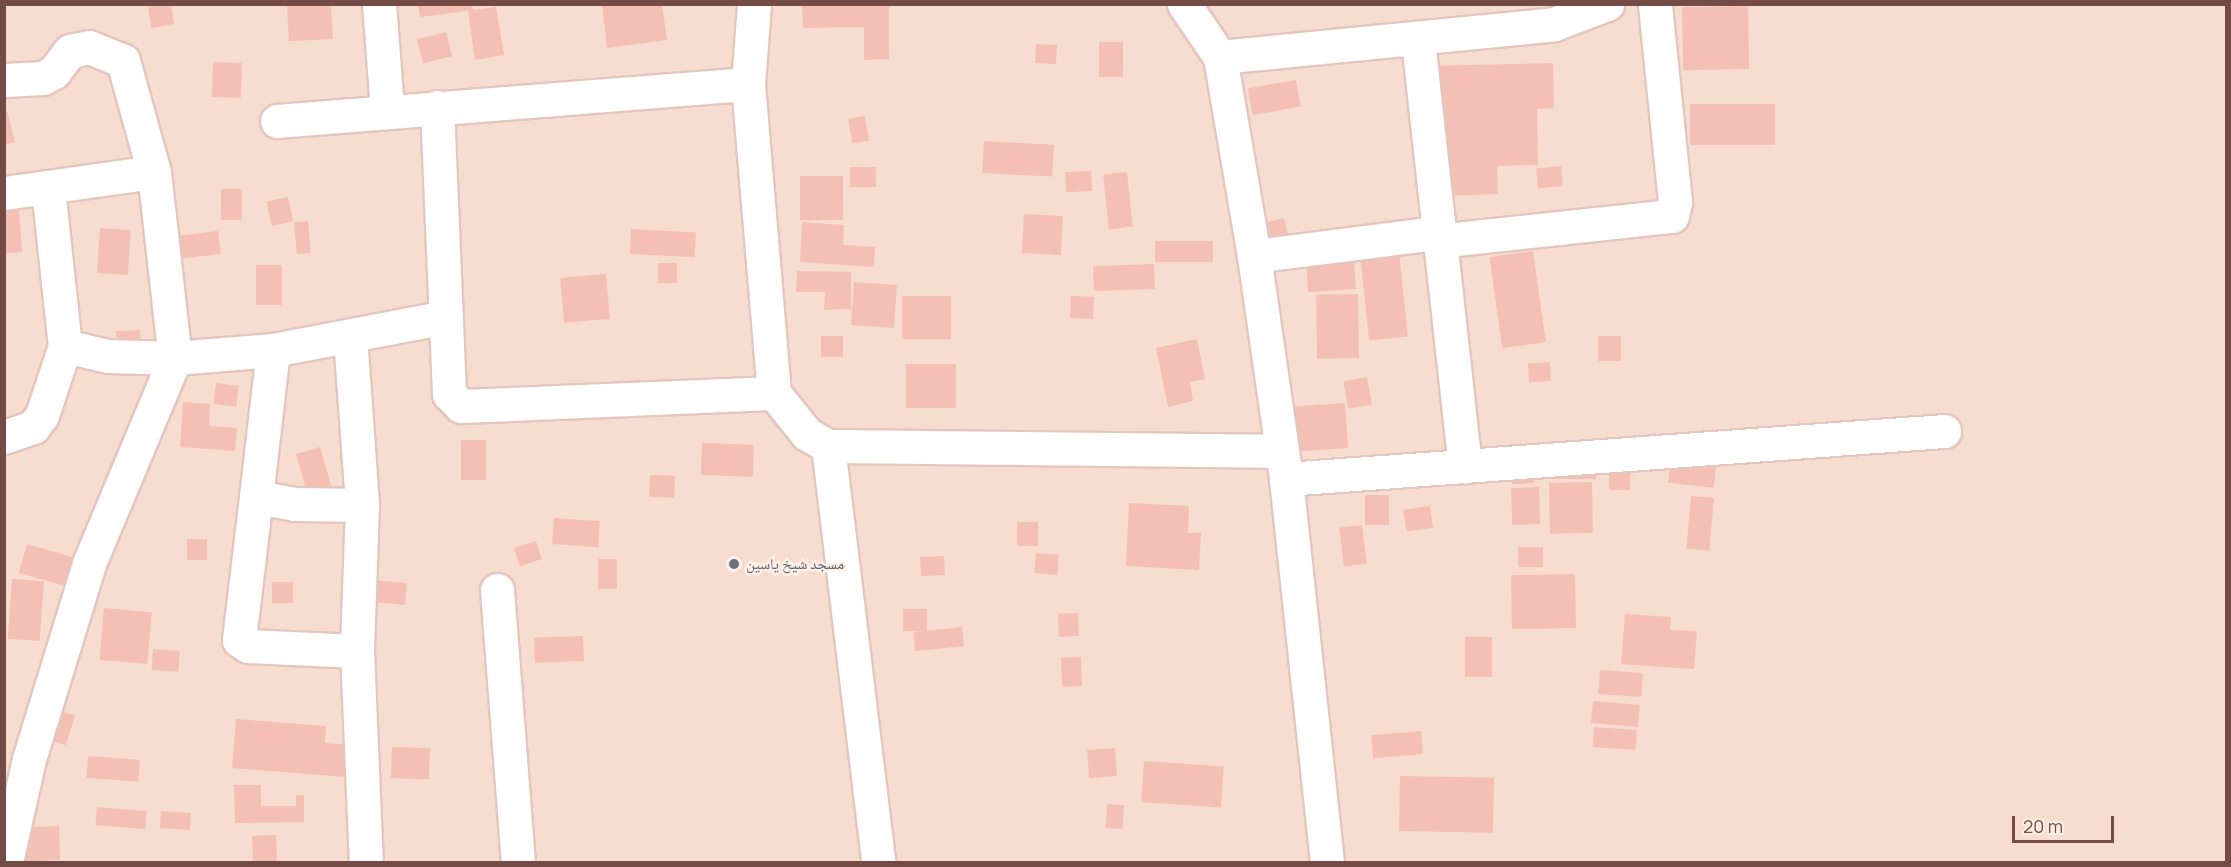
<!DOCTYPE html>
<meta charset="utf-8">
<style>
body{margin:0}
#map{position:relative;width:2231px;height:867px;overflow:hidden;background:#fdeadf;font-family:Manrope,"Noto Naskh Arabic",sans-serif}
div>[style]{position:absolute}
.residential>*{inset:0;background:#f7ddd0;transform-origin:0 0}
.building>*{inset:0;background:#f4bfb5;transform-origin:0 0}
.roads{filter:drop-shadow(2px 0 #e4c6be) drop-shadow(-2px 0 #e4c6be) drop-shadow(0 2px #e4c6be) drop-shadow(0 -2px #e4c6be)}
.street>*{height:33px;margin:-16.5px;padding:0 16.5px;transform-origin:16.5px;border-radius:16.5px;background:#fff}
.dots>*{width:16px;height:16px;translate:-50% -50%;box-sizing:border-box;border:3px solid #ffefe7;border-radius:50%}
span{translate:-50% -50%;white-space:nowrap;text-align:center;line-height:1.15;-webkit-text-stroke:5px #ffefe7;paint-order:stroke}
.worship-label{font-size:15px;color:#5b616d}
.left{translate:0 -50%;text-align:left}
.frame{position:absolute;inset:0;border:6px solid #754b46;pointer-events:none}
.scale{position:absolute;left:2012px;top:816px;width:102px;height:27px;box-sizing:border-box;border:3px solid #754b46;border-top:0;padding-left:8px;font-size:18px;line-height:21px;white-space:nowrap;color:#754b46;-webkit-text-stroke:4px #ffefe7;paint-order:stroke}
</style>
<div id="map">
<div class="residential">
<div style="left:5px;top:5px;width:2221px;height:857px"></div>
</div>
<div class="building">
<div style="clip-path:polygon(148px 4px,171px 4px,174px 24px,151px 28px)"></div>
<div style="left:331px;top:4px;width:35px;height:44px;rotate:87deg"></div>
<div style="clip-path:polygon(418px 4px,472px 4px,473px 10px,496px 7px,504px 55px,475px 60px,468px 11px,420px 17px)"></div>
<div style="clip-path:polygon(602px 4px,662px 4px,667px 40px,607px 48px)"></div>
<div style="clip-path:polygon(802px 4px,889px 4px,889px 59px,864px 60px,864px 27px,803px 28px)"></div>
<div style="left:1748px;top:6px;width:63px;height:66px;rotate:89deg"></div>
<div style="left:446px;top:32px;width:25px;height:30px;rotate:76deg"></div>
<div style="left:1099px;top:42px;width:24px;height:35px"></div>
<div style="left:1036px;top:44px;width:21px;height:19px;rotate:3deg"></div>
<div style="left:213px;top:62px;width:29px;height:35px;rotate:2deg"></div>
<div style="clip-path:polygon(1553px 63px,1554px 108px,1537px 109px,1538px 165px,1497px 166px,1498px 194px,1430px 196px,1426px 66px)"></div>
<div style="left:1296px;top:80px;width:27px;height:49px;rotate:80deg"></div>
<div style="left:1690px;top:104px;width:85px;height:41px"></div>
<div style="clip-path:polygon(7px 111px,15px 142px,4px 145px,4px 112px)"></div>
<div style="left:865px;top:116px;width:25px;height:17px;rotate:81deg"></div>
<div style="left:984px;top:141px;width:70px;height:32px;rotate:3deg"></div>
<div style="left:1561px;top:166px;width:20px;height:25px;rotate:84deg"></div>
<div style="left:850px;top:167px;width:26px;height:20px"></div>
<div style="left:1091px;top:171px;width:20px;height:26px;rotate:87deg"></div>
<div style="left:1127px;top:172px;width:55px;height:24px;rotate:84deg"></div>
<div style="left:800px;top:176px;width:43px;height:44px"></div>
<div style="left:221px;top:189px;width:21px;height:31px"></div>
<div style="left:288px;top:197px;width:25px;height:22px;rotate:78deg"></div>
<div style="clip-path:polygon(19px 209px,22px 252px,4px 253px,4px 210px)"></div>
<div style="left:1024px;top:214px;width:39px;height:39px;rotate:3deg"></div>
<div style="left:1284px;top:218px;width:31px;height:39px;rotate:77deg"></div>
<div style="left:308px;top:221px;width:32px;height:14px;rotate:85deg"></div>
<div style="clip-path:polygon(802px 222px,844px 225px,843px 245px,875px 247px,874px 267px,800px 262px)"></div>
<div style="left:100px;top:228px;width:31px;height:45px;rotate:4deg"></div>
<div style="left:631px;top:229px;width:65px;height:25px;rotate:3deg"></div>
<div style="left:218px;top:231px;width:23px;height:40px;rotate:83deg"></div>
<div style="left:1213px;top:241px;width:21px;height:58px;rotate:90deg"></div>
<div style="left:1533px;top:251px;width:92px;height:44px;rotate:82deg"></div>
<div style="left:1399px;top:252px;width:85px;height:39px;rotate:84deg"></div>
<div style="left:1354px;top:261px;width:28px;height:48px;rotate:86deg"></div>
<div style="left:658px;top:263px;width:19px;height:20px"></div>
<div style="left:1154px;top:264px;width:25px;height:61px;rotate:88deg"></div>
<div style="left:256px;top:265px;width:26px;height:40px"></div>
<div style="clip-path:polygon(797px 271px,851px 272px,851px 309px,824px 310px,825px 292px,796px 292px)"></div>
<div style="left:606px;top:274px;width:45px;height:46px;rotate:85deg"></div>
<div style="left:854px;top:282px;width:43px;height:43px;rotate:4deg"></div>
<div style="left:1358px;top:294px;width:64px;height:42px;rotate:89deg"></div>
<div style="left:951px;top:296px;width:43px;height:49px;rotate:90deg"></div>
<div style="left:1071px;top:296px;width:23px;height:22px;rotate:2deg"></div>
<div style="left:140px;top:330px;width:22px;height:24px;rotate:87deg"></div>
<div style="left:821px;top:336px;width:22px;height:21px"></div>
<div style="left:1598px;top:336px;width:23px;height:25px"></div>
<div style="clip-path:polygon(1197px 339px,1205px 379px,1190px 382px,1193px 401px,1168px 407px,1156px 348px)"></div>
<div style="left:1550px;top:362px;width:19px;height:22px;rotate:87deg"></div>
<div style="left:906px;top:364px;width:50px;height:44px"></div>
<div style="left:1367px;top:377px;width:28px;height:24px;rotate:80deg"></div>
<div style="left:216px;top:383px;width:23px;height:21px;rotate:7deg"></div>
<div style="clip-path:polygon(183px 402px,210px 404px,209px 426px,237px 428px,235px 451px,180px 447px)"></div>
<div style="left:1345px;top:403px;width:45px;height:61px;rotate:86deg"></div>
<div style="left:461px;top:440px;width:25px;height:40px"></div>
<div style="left:702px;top:443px;width:52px;height:32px;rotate:2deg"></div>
<div style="left:320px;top:447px;width:41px;height:25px;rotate:74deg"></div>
<div style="left:1671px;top:455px;width:46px;height:28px;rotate:6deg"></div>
<div style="left:1609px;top:459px;width:21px;height:31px"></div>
<div style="left:1555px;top:462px;width:41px;height:17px"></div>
<div style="left:1533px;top:465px;width:18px;height:22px;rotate:87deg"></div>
<div style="left:650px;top:475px;width:25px;height:22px;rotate:2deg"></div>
<div style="left:1592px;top:482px;width:51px;height:43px;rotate:89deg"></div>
<div style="left:1539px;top:487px;width:37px;height:28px;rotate:88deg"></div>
<div style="left:1365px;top:495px;width:24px;height:30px"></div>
<div style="left:1691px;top:496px;width:23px;height:53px;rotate:5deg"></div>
<div style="clip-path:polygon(1129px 503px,1189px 506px,1188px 533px,1201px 533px,1199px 570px,1126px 566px)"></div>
<div style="left:1430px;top:506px;width:22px;height:27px;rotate:82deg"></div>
<div style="left:554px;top:518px;width:46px;height:26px;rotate:4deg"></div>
<div style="left:1017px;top:522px;width:21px;height:24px"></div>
<div style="left:1362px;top:525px;width:39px;height:23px;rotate:83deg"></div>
<div style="left:187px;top:539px;width:20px;height:21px"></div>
<div style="left:536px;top:541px;width:19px;height:23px;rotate:72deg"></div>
<div style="left:27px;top:544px;width:48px;height:30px;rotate:16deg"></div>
<div style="left:1518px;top:547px;width:25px;height:20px"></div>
<div style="left:1036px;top:553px;width:23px;height:20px;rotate:5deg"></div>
<div style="left:944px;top:556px;width:19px;height:24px;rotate:87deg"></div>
<div style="left:598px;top:559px;width:19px;height:30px"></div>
<div style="left:1575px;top:574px;width:54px;height:64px;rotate:89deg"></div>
<div style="left:12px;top:579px;width:32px;height:60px;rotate:4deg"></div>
<div style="left:373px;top:580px;width:34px;height:22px;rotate:5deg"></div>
<div style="left:272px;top:582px;width:21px;height:21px"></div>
<div style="left:104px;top:608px;width:48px;height:52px;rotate:5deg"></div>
<div style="left:903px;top:609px;width:24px;height:22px"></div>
<div style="left:1078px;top:613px;width:23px;height:20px;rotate:88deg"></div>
<div style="clip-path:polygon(1625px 614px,1671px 617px,1670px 630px,1697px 631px,1694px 669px,1621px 664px)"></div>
<div style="left:962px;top:627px;width:19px;height:49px;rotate:84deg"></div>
<div style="left:583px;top:636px;width:25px;height:49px;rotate:88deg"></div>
<div style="left:1465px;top:637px;width:27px;height:40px"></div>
<div style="left:153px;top:649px;width:27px;height:21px;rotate:4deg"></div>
<div style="left:1081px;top:657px;width:29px;height:20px;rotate:88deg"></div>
<div style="left:1600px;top:670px;width:43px;height:24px;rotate:4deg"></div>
<div style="left:1593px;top:701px;width:47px;height:22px;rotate:5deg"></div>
<div style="left:57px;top:710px;width:19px;height:31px;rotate:18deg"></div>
<div style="clip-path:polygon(236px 719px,326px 726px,325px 743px,349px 745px,347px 777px,232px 768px)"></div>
<div style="left:1594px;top:727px;width:43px;height:20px;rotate:4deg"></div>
<div style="left:1421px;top:731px;width:23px;height:50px;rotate:85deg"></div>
<div style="left:392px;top:747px;width:38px;height:31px;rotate:2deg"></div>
<div style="left:1115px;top:748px;width:28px;height:28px;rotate:86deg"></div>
<div style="left:88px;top:756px;width:52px;height:22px;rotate:4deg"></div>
<div style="left:1144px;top:761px;width:80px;height:41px;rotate:4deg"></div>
<div style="left:1400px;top:776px;width:94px;height:55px;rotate:1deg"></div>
<div style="clip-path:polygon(234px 785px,261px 785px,261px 806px,296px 806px,296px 795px,304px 795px,304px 822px,235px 823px)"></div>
<div style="left:1107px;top:804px;width:17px;height:24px;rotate:3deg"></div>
<div style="left:97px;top:807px;width:50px;height:18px;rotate:5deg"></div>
<div style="left:161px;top:811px;width:30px;height:17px;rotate:4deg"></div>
<div style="left:59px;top:826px;width:34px;height:35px;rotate:88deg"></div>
<div style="left:276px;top:835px;width:27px;height:24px;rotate:88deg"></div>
</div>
<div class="roads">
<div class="street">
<div style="left:379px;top:4px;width:105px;rotate:85.6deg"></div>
<div style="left:754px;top:4px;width:80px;rotate:94.3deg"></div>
<div style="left:748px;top:84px;width:310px;rotate:85.2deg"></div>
<div style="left:774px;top:393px;width:53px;rotate:51.2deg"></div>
<div style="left:807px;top:434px;width:24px;rotate:30deg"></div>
<div style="left:828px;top:446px;width:419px;rotate:83.1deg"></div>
<div style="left:1184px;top:4px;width:64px;rotate:55.8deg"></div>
<div style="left:1220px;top:57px;width:202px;rotate:80.3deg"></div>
<div style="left:1254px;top:256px;width:225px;rotate:81.8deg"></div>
<div style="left:1286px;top:479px;width:385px;rotate:83.9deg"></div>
<div style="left:1418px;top:41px;width:428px;rotate:83.7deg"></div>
<div style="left:1220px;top:57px;width:336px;rotate:-5.6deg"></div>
<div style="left:1554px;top:24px;width:57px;rotate:-20.7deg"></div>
<div style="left:4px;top:80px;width:39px;rotate:-3deg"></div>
<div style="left:43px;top:78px;width:13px;rotate:-29deg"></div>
<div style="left:54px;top:72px;width:26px;rotate:-53deg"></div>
<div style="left:70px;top:51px;width:19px;rotate:-12deg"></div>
<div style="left:89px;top:47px;width:37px;rotate:22deg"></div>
<div style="left:123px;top:61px;width:115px;rotate:74.4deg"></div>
<div style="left:154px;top:172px;width:187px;rotate:83.6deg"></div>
<div style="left:175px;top:358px;width:223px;rotate:112.7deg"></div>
<div style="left:89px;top:564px;width:204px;rotate:107.1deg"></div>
<div style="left:29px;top:759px;width:106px;rotate:102.6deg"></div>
<div style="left:437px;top:107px;width:287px;rotate:87.6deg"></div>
<div style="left:449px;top:394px;width:17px;rotate:45deg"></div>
<div style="left:461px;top:406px;width:313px;rotate:-2.4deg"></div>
<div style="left:277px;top:121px;width:472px;rotate:-4.5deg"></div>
<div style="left:48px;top:188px;width:159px;rotate:83.9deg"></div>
<div style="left:65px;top:346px;width:44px;rotate:13.1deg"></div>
<div style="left:108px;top:356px;width:67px;rotate:1.7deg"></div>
<div style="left:175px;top:358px;width:98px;rotate:-4.7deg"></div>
<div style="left:273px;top:350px;width:176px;rotate:-10.8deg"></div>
<div style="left:4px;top:193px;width:151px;rotate:-8deg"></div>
<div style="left:1437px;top:241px;width:236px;rotate:-6.1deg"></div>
<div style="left:1672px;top:216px;width:14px;rotate:-78deg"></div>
<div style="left:1675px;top:202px;width:199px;rotate:-95.8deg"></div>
<div style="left:1254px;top:256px;width:184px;rotate:-7.2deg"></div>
<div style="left:350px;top:336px;width:169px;rotate:85.9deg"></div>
<div style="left:362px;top:505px;width:146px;rotate:92deg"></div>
<div style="left:357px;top:651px;width:211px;rotate:87.6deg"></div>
<div style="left:273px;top:350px;width:148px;rotate:96.6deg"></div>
<div style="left:256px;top:497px;width:40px;rotate:10deg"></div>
<div style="left:295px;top:504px;width:67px;rotate:0.9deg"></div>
<div style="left:4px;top:437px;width:31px;rotate:-19deg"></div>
<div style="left:33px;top:427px;width:15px;rotate:-53deg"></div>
<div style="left:42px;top:415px;width:73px;rotate:-71.6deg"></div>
<div style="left:828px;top:446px;width:451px;rotate:0.6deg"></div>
<div style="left:1286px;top:479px;width:660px;rotate:-4.17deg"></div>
<div style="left:256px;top:497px;width:144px;rotate:96.8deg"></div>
<div style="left:239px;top:640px;width:11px;rotate:34deg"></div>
<div style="left:248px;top:646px;width:109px;rotate:2.6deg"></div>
<div style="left:497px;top:590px;width:273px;rotate:85.6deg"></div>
</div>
</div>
<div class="dots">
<div style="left:734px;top:564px;background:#6b7280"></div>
</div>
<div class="worship-label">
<span class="left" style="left:746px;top:564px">مسجد شيخ ياسين</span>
</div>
<div class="frame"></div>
<div class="scale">20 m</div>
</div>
